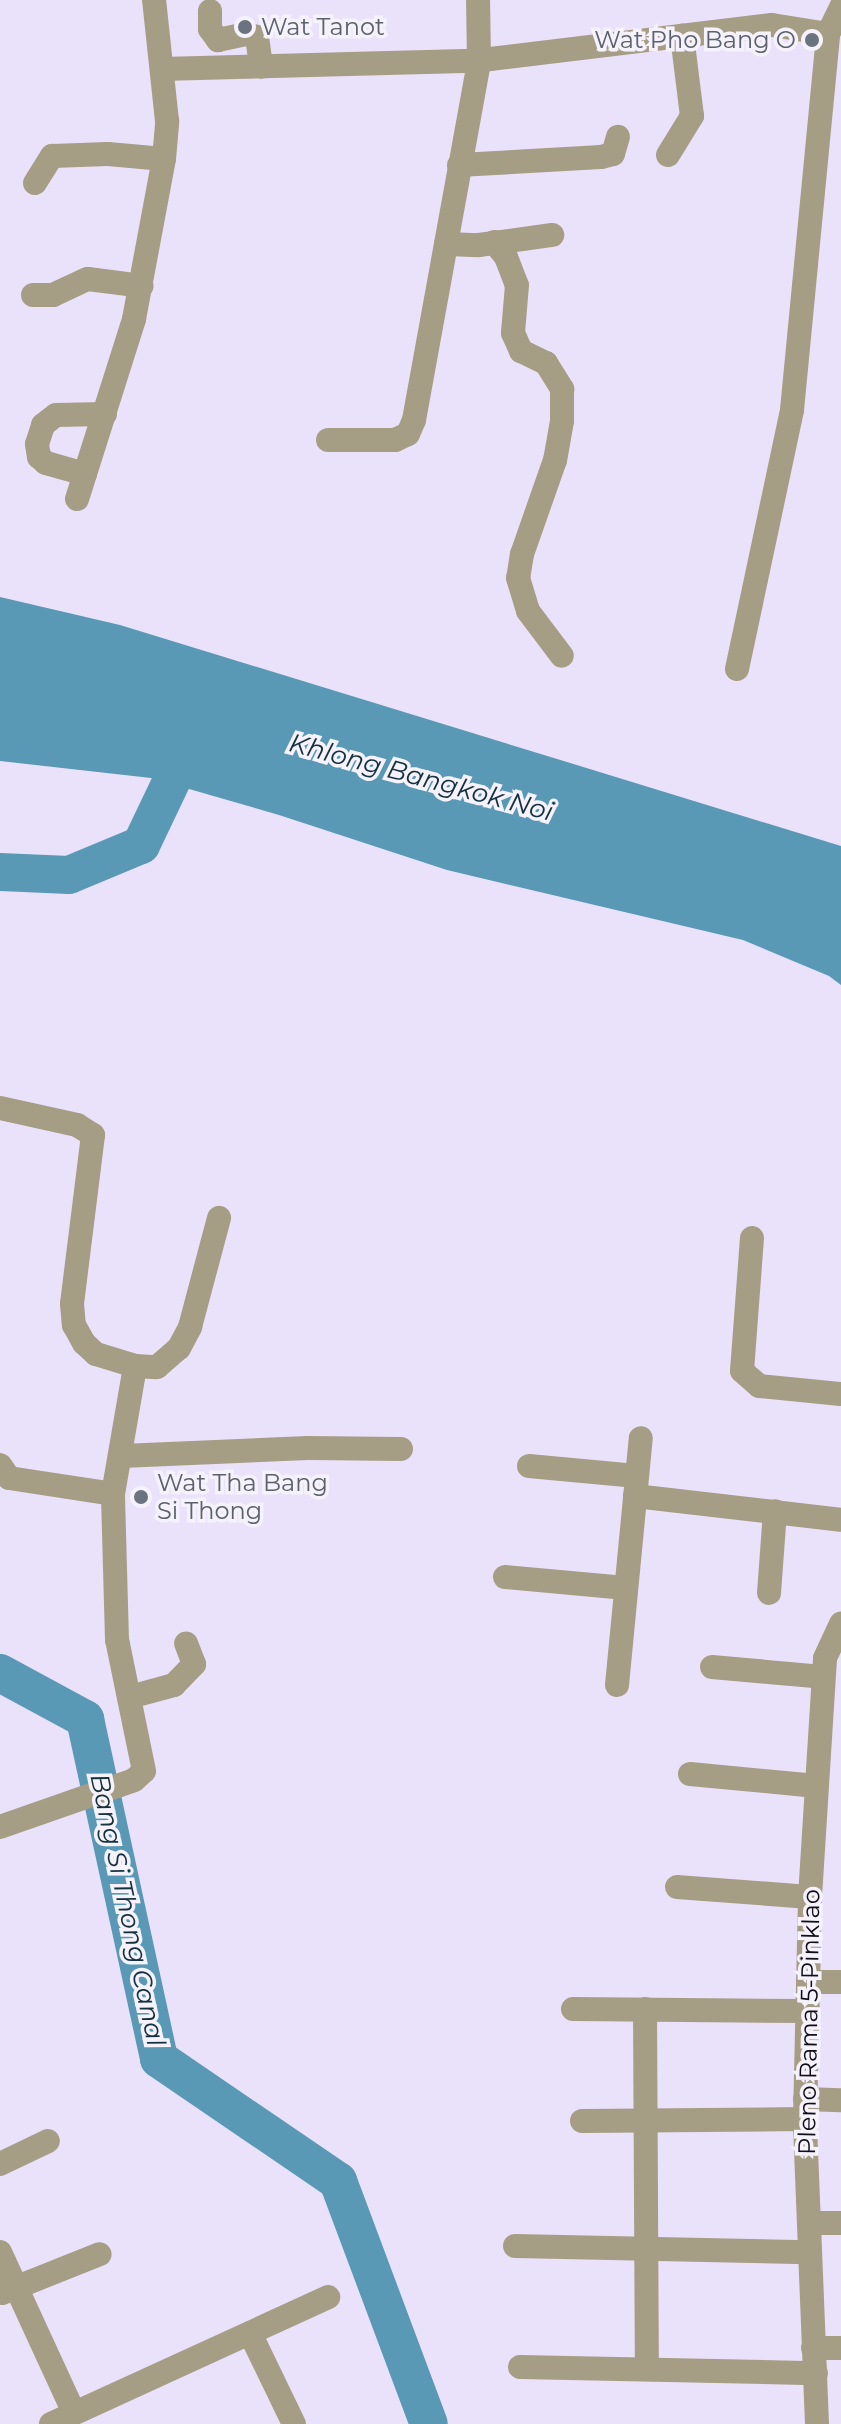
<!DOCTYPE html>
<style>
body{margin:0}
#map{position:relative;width:841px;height:2424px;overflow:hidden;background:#eae2fb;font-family:Montserrat,sans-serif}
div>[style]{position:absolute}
.water>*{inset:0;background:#5a99b5}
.river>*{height:38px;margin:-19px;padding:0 19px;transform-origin:19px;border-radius:19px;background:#5a99b5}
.minor>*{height:24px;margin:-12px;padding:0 12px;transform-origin:12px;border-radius:12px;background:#a69d85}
.dots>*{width:22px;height:22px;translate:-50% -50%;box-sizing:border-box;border:4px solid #f5f2fc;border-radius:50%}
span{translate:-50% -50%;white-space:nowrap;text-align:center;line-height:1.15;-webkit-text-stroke:7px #f5f2fc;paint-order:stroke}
.worship-label{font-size:24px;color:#5b616d}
.left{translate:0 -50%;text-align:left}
.right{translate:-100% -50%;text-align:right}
.street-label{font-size:24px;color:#100d15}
.water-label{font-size:26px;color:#13313e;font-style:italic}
</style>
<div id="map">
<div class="water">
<div style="clip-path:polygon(0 597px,120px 625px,841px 846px,841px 985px,829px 976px,743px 940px,447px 870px,279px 815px,151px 778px,0 761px)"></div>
</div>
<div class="river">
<div style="left:0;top:872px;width:69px;rotate:2.5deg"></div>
<div style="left:69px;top:875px;width:78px;rotate:-22.6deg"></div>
<div style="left:141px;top:845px;width:121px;rotate:-64.5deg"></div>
<div style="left:0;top:1673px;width:97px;rotate:28.4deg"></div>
<div style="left:85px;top:1719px;width:348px;rotate:77.7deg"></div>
<div style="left:159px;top:2059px;width:217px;rotate:34.3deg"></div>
<div style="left:338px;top:2181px;width:259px;rotate:69.5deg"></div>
</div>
<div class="minor">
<div style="left:210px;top:11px;width:18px;rotate:90deg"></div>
<div style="left:210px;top:29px;width:14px;rotate:54deg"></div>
<div style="left:218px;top:40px;width:30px;rotate:-12deg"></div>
<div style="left:247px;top:34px;width:10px;rotate:17deg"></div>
<div style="left:257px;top:37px;width:30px;rotate:82deg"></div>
<div style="left:162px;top:69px;width:312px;rotate:-1.5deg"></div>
<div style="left:474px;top:61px;width:300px;rotate:-6.9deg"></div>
<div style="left:772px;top:25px;width:57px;rotate:9.1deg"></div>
<div style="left:668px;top:155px;width:46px;rotate:-58.4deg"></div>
<div style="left:692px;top:116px;width:81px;rotate:-97.1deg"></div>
<div style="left:459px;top:165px;width:142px;rotate:-3.2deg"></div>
<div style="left:601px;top:157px;width:12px;rotate:-14deg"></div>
<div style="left:613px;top:154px;width:18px;rotate:-74deg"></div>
<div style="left:35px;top:183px;width:32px;rotate:-58deg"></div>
<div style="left:52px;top:156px;width:56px;rotate:-2deg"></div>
<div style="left:108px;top:154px;width:56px;rotate:5.1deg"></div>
<div style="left:494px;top:242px;width:19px;rotate:51deg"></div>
<div style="left:506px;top:257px;width:30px;rotate:69deg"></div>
<div style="left:517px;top:285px;width:48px;rotate:94.8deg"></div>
<div style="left:513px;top:333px;width:20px;rotate:66deg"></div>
<div style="left:521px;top:351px;width:28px;rotate:26deg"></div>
<div style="left:546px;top:363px;width:31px;rotate:58deg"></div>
<div style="left:562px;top:389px;width:32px;rotate:90deg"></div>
<div style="left:562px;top:421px;width:40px;rotate:100deg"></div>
<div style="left:555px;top:460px;width:100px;rotate:109.3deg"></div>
<div style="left:522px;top:554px;width:24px;rotate:99deg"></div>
<div style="left:518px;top:578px;width:34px;rotate:73deg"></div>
<div style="left:528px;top:611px;width:56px;rotate:52.9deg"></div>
<div style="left:446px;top:244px;width:33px;rotate:2deg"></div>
<div style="left:479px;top:245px;width:74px;rotate:-7.8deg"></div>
<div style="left:33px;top:295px;width:20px"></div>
<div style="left:53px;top:295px;width:38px;rotate:-25deg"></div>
<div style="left:88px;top:279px;width:54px;rotate:7.4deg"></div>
<div style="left:328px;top:440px;width:67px"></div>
<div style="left:395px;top:440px;width:14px;rotate:-25deg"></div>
<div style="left:408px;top:434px;width:15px;rotate:-67deg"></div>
<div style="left:414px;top:420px;width:365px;rotate:-79.7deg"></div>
<div style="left:479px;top:61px;width:61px;rotate:-90.9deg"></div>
<div style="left:85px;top:474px;width:41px;rotate:-164.2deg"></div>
<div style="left:46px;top:463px;width:9px;rotate:-139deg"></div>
<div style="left:39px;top:457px;width:13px;rotate:-99deg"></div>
<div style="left:37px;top:444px;width:20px;rotate:-72deg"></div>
<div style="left:43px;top:425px;width:16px;rotate:-38deg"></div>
<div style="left:56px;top:415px;width:49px;rotate:-1.2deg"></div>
<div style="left:77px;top:499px;width:189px;rotate:-72.4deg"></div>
<div style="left:134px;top:319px;width:163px;rotate:-79.4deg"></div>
<div style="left:164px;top:159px;width:38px;rotate:-85deg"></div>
<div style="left:167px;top:121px;width:122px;rotate:-96.1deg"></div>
<div style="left:737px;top:669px;width:265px;rotate:-78deg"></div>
<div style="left:792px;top:410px;width:378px;rotate:-84.5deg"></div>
<div style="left:828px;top:34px;width:30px;rotate:-64deg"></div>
<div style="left:0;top:1108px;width:79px;rotate:12.4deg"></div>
<div style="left:77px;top:1125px;width:19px;rotate:32deg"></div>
<div style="left:93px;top:1135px;width:170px;rotate:97.1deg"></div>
<div style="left:72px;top:1304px;width:21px;rotate:85deg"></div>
<div style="left:74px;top:1325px;width:21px;rotate:61deg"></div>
<div style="left:84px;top:1343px;width:16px;rotate:43deg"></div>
<div style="left:96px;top:1354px;width:41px;rotate:17.1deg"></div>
<div style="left:752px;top:1238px;width:133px;rotate:94.3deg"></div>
<div style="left:742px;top:1371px;width:23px;rotate:41deg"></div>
<div style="left:759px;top:1386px;width:82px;rotate:5.6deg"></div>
<div style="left:122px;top:1456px;width:186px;rotate:-2.5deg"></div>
<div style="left:308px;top:1448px;width:93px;rotate:0.6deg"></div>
<div style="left:0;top:1465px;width:16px;rotate:55deg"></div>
<div style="left:9px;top:1478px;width:105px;rotate:8.7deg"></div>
<div style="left:113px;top:1494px;width:130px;rotate:-80.2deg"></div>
<div style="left:135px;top:1366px;width:22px;rotate:3deg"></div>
<div style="left:157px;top:1367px;width:29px;rotate:-41deg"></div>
<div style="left:179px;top:1348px;width:24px;rotate:-62deg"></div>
<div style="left:190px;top:1327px;width:113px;rotate:-75.1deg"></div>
<div style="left:529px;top:1466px;width:108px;rotate:5.3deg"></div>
<div style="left:635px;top:1496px;width:207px;rotate:6.6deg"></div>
<div style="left:505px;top:1577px;width:121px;rotate:5.2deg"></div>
<div style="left:769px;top:1593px;width:82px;rotate:-85.8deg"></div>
<div style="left:712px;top:1667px;width:111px;rotate:5.1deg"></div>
<div style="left:617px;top:1685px;width:248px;rotate:-84.5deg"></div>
<div style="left:130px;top:1697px;width:46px;rotate:-15.3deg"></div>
<div style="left:174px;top:1685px;width:29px;rotate:-46deg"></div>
<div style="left:194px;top:1664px;width:22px;rotate:-111deg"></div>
<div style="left:690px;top:1774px;width:127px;rotate:5.4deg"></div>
<div style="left:0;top:1827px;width:142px;rotate:-19.3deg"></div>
<div style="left:134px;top:1780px;width:13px;rotate:-42deg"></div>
<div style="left:144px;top:1771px;width:134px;rotate:-101.6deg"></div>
<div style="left:117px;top:1640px;width:146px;rotate:-91.6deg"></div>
<div style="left:677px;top:1887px;width:133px;rotate:4.3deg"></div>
<div style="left:808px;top:1982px;width:33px"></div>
<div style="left:573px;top:2009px;width:235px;rotate:0.5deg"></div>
<div style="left:645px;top:2009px;width:360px;rotate:89.7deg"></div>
<div style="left:805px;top:2099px;width:36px;rotate:2deg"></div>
<div style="left:582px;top:2121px;width:223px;rotate:-0.5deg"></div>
<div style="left:0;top:2164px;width:53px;rotate:-25.6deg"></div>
<div style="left:809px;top:2223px;width:32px"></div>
<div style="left:515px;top:2246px;width:293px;rotate:1.2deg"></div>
<div style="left:0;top:2252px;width:177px;rotate:65.3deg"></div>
<div style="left:2px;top:2293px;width:105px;rotate:-21.7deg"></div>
<div style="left:250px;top:2333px;width:101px;rotate:64.2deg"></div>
<div style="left:813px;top:2348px;width:28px"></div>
<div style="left:520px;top:2367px;width:296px;rotate:1.2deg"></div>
<div style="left:51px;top:2424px;width:305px;rotate:-24.6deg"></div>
<div style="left:817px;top:2424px;width:305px;rotate:-92.3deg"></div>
<div style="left:805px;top:2119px;width:222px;rotate:-88.7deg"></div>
<div style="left:810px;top:1897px;width:239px;rotate:-86.4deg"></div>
<div style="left:825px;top:1658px;width:38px;rotate:-65deg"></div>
</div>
<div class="dots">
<div style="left:245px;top:27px;background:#6b7280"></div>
<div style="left:812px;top:40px;background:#6b7280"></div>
<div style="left:141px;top:1497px;background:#6b7280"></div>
</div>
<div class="worship-label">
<span class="left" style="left:261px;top:27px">Wat Tanot</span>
<span class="right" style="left:796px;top:40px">Wat Pho Bang O</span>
<span class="left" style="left:157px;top:1497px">Wat Tha Bang<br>Si Thong</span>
</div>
<div class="street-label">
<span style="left:809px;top:2022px;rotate:-89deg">Pleno Rama 5-Pinklao</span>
</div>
<div class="water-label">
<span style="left:421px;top:778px;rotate:15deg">Khlong Bangkok Noi</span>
<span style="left:127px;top:1910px;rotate:78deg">Bang Si Thong Canal</span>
</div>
</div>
